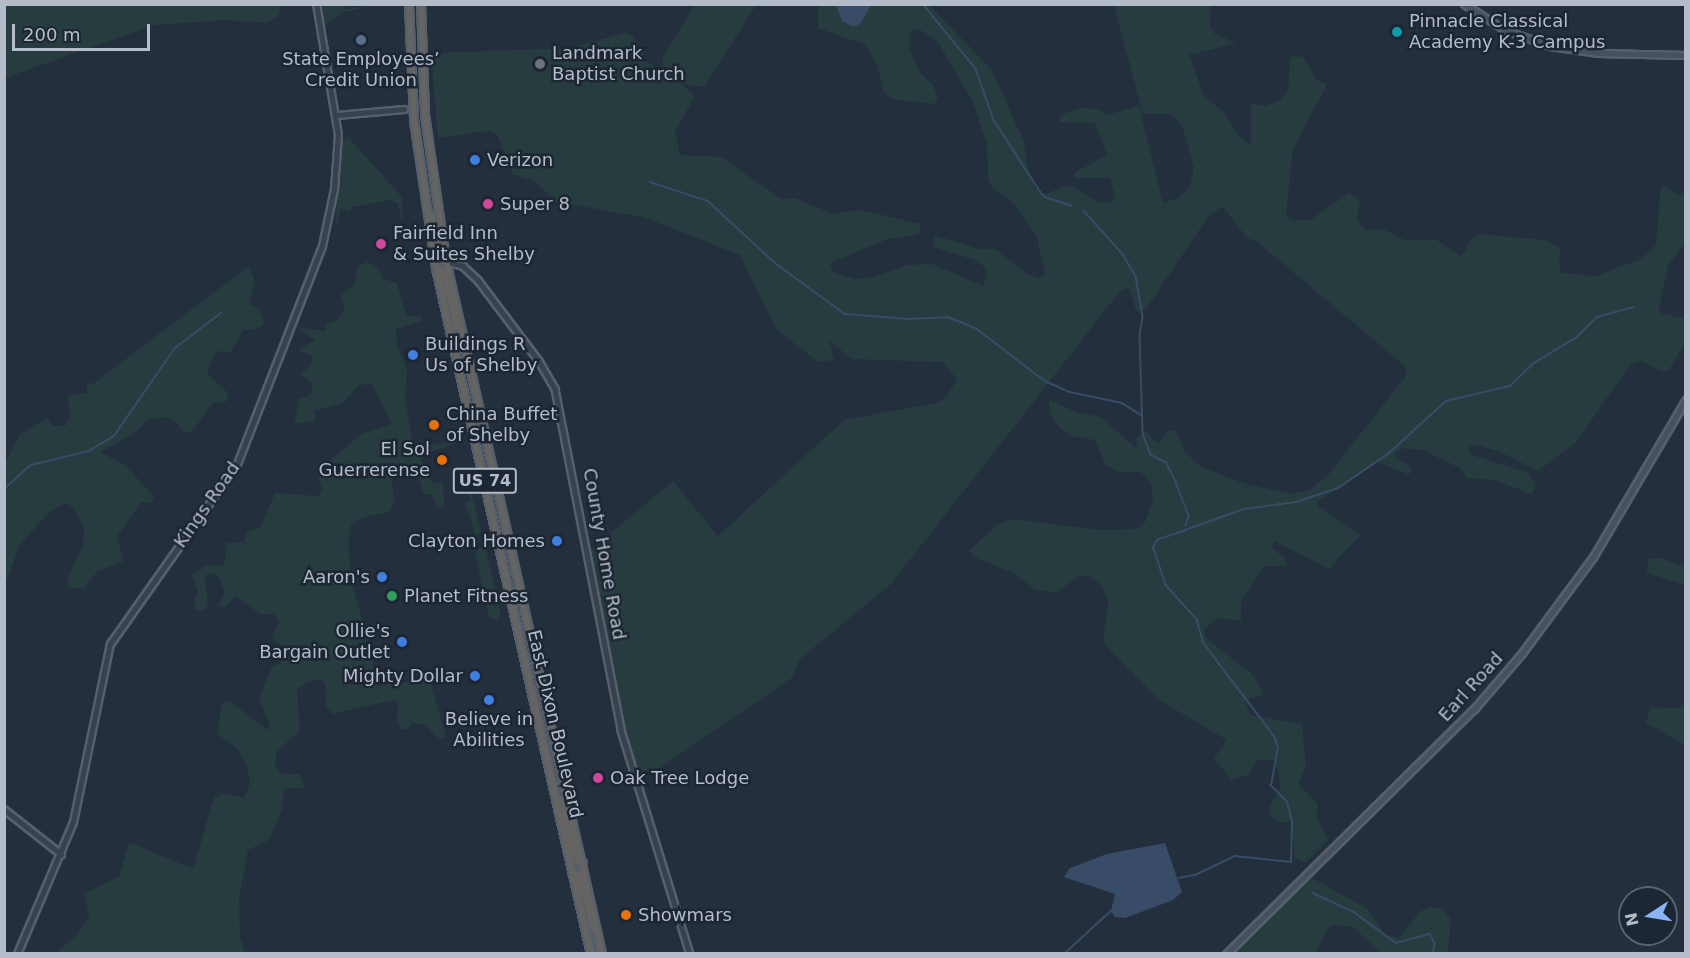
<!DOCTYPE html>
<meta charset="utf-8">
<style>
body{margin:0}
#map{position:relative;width:1690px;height:958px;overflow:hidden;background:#242f3e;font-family:"DejaVu Sans",sans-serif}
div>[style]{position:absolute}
.green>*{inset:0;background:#263c3f}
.water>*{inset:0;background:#394c67}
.stream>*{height:1.5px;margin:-0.75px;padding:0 0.75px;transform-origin:0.75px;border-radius:0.75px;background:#394c67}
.roads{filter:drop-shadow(2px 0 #565f6c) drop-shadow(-2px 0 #565f6c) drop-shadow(0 2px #565f6c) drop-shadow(0 -2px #565f6c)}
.tertiary>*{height:4.5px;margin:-2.25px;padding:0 2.25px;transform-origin:2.25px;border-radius:2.25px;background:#38414e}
.secondary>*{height:5px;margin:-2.5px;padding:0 2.5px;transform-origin:2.5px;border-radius:2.5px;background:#465061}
.trunk>*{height:6px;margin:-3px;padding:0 3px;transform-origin:3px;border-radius:3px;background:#656462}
.dots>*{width:16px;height:16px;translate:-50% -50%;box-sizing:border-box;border:3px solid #1d2633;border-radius:50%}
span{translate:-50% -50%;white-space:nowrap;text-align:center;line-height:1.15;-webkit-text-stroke:5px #1d2633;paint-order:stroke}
.shield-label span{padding:2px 4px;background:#1d2633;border:2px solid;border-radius:4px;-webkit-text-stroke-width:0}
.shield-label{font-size:16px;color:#b4bcc9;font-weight:700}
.poi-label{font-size:18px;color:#b4bcc9}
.left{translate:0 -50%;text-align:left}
.right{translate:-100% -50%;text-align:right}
.street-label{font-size:18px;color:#b4bcc9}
.frame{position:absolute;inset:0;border:6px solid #b4bcc9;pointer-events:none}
.north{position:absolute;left:1618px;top:886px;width:60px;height:60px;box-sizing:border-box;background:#1d2633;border:2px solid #59626f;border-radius:50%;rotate:258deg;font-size:16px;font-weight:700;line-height:24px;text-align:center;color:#b4bcc9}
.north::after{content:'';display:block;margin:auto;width:21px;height:27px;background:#8ab4f8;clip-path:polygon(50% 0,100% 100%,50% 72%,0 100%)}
.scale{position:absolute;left:12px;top:24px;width:138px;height:27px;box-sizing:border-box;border:3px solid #b4bcc9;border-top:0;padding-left:8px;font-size:18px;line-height:21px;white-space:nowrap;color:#b4bcc9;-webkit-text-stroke:4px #1d2633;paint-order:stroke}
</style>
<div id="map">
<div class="green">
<div style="clip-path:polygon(50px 5px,281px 4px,281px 5px,278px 16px,266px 23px,226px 20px,154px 25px,5px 78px,5px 5px)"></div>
<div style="clip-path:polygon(318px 5px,344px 5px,345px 9px,374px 5px,344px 12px,325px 26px)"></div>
<div style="clip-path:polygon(695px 5px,756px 5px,704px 87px,681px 84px,695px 96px,675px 131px,680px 155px,722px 157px,781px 199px,795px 198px,834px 214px,860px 210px,921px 224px,919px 234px,888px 239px,830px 263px,833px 272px,856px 279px,874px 277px,907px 265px,932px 264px,983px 286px,987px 276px,985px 267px,975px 260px,934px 247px,933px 238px,937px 236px,979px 249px,995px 249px,1028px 274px,1039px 278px,1045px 275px,1037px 237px,1014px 204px,992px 188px,988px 178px,987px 145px,973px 102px,938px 42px,922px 31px,915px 29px,909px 34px,910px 51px,921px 74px,933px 85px,938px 99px,935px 104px,891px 99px,883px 90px,877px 64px,866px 45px,818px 28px,818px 5px,929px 5px,992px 70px,1024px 142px,1029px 177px,1036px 189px,1045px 194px,1070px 185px,1098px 202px,1110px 203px,1115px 198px,1110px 178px,1074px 178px,1075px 172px,1107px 155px,1095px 123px,1059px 122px,1061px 115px,1079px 108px,1097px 109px,1107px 115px,1139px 106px,1163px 203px,1178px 198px,1190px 187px,1194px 167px,1182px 126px,1171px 114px,1146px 114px,1142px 111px,1114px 5px,1211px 5px,1210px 27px,1215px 34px,1236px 43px,1189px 55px,1204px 96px,1225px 113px,1236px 133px,1251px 146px,1251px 103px,1265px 106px,1280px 101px,1288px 90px,1290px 59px,1293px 56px,1303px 57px,1317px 80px,1327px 85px,1293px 149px,1286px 214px,1291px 220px,1310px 220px,1349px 193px,1360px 200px,1357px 220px,1366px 230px,1384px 229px,1404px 240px,1437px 240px,1461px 257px,1471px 240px,1480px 234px,1545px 240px,1560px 248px,1559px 265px,1562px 273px,1596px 276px,1641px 259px,1656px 245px,1661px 184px,1678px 195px,1685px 194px,1685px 243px,1668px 265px,1659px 308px,1661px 313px,1685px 319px,1685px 342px,1669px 370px,1661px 372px,1642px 361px,1631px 364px,1576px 442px,1538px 471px,1498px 451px,1477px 445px,1468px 447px,1472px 455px,1529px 473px,1536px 485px,1531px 494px,1495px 480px,1467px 478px,1460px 468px,1423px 450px,1404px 448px,1395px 453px,1397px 459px,1410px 466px,1412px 472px,1408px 474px,1377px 462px,1317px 502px,1318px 506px,1360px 535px,1329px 569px,1274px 541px,1272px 548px,1285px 558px,1287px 566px,1264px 566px,1241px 602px,1241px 621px,1217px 618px,1204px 630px,1206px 638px,1252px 674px,1263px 691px,1261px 695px,1245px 700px,1250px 715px,1302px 724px,1306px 765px,1298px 784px,1318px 804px,1316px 815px,1328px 840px,1306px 862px,1295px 859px,1292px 821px,1279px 823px,1270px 816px,1269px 808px,1281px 787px,1275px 760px,1257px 760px,1249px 775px,1231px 780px,1214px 758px,1227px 740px,1159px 700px,1107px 647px,1103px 640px,1108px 603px,1102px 586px,1090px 577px,1079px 576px,1056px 593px,1034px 589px,1013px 573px,976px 558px,969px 551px,998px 524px,1012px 519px,1099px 530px,1137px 529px,1145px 522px,1153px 500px,1151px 483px,1141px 472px,1119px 472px,1106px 465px,1095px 440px,1071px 436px,1059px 427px,1051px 416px,1049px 400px,1076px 412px,1101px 417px,1138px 450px,1136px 439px,1145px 431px,1158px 444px,1167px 431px,1176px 430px,1184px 451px,1201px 467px,1243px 483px,1290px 494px,1311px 489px,1328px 475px,1406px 376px,1405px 366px,1256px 241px,1247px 238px,1223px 207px,1210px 214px,1146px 309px,1137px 312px,1129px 288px,1121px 290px,891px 584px,800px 659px,792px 678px,637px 783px,589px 551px,673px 481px,718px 536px,844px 420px,936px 403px,946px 398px,957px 379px,943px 362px,851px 359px,829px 340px,834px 360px,818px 362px,777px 330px,740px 255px,643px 217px,557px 202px,534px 181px,513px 175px,497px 134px,487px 131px,438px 138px,431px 53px,570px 48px,625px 33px,633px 36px,646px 60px,665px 76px,662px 58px)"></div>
<div style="clip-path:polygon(348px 137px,402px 197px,403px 219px,398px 220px,401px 218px,398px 204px,390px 200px,352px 207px,350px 211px,341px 209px,338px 221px,341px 225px,335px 223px,342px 142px)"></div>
<div style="clip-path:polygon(368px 262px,379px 269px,382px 279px,397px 283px,406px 315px,423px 317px,420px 322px,396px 329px,397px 345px,407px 370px,405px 396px,413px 445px,430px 446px,455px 440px,458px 435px,462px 442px,420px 455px,425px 477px,436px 484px,443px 482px,444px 507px,436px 507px,432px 494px,424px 495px,417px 473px,391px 479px,395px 501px,389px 512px,363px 517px,351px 525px,348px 543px,352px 582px,375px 671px,395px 676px,394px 683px,430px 680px,446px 737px,439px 739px,425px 725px,413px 723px,407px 729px,401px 729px,397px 721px,398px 703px,393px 700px,333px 714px,326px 707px,325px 683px,319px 679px,307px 683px,297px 689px,300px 731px,276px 752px,275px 765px,281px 774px,300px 774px,304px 787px,284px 789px,282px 809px,269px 840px,248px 850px,239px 898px,240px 937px,245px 953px,56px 953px,77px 935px,89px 917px,84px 894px,119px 876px,129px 842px,193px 869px,214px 798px,224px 793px,244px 798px,250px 783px,247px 767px,237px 748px,217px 734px,222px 703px,229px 701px,267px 730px,270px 724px,259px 699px,272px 667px,280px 663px,286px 649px,272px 638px,279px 622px,274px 614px,260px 614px,236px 596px,225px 607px,218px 607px,225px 592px,218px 576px,211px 573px,205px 576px,208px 605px,203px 611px,196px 610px,194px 601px,198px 592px,192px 575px,206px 565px,224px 566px,227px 543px,244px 542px,247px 532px,260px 528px,275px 493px,318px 496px,322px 490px,317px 472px,361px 434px,392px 424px,371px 383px,358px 386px,343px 403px,314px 411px,315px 421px,294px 424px,299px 399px,310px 395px,313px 385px,300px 374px,311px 365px,313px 357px,298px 350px,315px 340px,296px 327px,325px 331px,326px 324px,337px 321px,345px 310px,341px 295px,354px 285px,359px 265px)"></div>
<div style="clip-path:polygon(249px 266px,255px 282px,249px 304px,259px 309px,264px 324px,258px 329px,243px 330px,230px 353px,216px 351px,207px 374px,228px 393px,227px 401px,213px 403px,192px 432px,184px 432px,176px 422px,166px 417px,149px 419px,133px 434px,100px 452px,125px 465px,154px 497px,152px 503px,141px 502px,117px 536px,123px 561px,97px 572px,83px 589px,68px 587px,67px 580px,83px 546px,84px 528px,73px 507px,65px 503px,48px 513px,20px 545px,5px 584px,5px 464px,20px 434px,47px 418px,53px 426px,65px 426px,71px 416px,67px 396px,87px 393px,87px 383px,93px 384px)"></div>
<div style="clip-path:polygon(469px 483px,481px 532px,476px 537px,465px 503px,470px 501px,466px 485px,462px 485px)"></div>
<div style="clip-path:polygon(482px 545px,486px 549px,501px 614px,497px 621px,489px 617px,475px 552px)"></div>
<div style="clip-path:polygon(1661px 558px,1685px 567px,1685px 585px,1647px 573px,1648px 559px)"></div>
<div style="clip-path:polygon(1685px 703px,1685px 745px,1646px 723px,1650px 707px,1679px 708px)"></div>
<div style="clip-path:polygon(1306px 875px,1368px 909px,1385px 934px,1398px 938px,1420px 912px,1429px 907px,1442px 909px,1451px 919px,1448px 952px,1381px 953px,1353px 927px,1338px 925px,1329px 927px,1316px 953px,1227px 954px)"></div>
</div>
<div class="water">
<div style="clip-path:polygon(836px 5px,836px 4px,871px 5px,861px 23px,854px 27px,842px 21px)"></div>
<div style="clip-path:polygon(1165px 843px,1182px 892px,1173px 900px,1125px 918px,1115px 917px,1111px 911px,1115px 894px,1064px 877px,1070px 868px,1107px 854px)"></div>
</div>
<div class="stream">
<div style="left:923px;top:4px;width:84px;rotate:50.8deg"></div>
<div style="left:976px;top:69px;width:54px;rotate:70.6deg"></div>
<div style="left:994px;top:120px;width:85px;rotate:57.1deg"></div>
<div style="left:1040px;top:191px;width:8px;rotate:50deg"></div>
<div style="left:1045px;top:197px;width:28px;rotate:18deg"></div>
<div style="left:650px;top:182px;width:61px;rotate:18.1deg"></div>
<div style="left:708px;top:201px;width:90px;rotate:42.7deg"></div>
<div style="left:774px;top:262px;width:88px;rotate:36.2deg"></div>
<div style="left:845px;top:314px;width:64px;rotate:4.5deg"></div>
<div style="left:909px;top:319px;width:39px;rotate:-3deg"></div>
<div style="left:948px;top:317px;width:31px;rotate:22deg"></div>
<div style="left:977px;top:329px;width:86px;rotate:37.4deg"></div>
<div style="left:1045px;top:381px;width:27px;rotate:24deg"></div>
<div style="left:1070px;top:392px;width:53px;rotate:11.9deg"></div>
<div style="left:1122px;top:403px;width:22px;rotate:32deg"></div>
<div style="left:1084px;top:211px;width:57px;rotate:47.9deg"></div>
<div style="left:1122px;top:253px;width:27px;rotate:59deg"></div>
<div style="left:1136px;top:276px;width:42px;rotate:80.3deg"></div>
<div style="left:1143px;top:317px;width:19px;rotate:99deg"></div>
<div style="left:1140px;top:336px;width:98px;rotate:88.2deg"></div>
<div style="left:1143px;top:434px;width:22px;rotate:69deg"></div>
<div style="left:1151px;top:455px;width:17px;rotate:25deg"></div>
<div style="left:1166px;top:462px;width:22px;rotate:63deg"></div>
<div style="left:1176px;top:482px;width:36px;rotate:69deg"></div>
<div style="left:1189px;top:516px;width:10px;rotate:107deg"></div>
<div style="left:4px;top:489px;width:36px;rotate:-42deg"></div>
<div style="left:31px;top:465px;width:60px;rotate:-13.6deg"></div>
<div style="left:89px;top:451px;width:29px;rotate:-31deg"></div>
<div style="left:114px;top:436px;width:107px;rotate:-55.3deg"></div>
<div style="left:175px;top:348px;width:58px;rotate:-37.3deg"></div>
<div style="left:1179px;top:878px;width:16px;rotate:-11deg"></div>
<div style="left:1195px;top:875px;width:44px;rotate:-25.4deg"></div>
<div style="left:1235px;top:856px;width:56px;rotate:6.1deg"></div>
<div style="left:1291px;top:862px;width:41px;rotate:-88.6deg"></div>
<div style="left:1292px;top:821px;width:20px;rotate:-105deg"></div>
<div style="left:1287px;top:802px;width:23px;rotate:-135deg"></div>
<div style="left:1271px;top:786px;width:39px;rotate:-80deg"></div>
<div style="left:1278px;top:748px;width:10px;rotate:-107deg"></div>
<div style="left:1275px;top:738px;width:119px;rotate:-127.2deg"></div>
<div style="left:1203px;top:643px;width:24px;rotate:-105deg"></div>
<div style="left:1197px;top:620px;width:46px;rotate:-132.4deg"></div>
<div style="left:1166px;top:586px;width:40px;rotate:-108.9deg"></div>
<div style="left:1153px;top:548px;width:9px;rotate:-63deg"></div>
<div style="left:1157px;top:540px;width:92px;rotate:-19.6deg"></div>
<div style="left:1244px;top:509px;width:52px;rotate:-7.7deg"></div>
<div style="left:1296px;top:502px;width:44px;rotate:-18.4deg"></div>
<div style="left:1338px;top:488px;width:60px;rotate:-34.2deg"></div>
<div style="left:1388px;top:454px;width:79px;rotate:-42.4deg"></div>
<div style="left:1446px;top:401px;width:66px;rotate:-13.2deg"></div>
<div style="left:1510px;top:386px;width:33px;rotate:-44deg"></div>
<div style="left:1534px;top:363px;width:50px;rotate:-31.2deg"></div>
<div style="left:1577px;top:337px;width:28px;rotate:-45deg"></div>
<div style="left:1597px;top:317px;width:38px;rotate:-15deg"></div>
<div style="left:1313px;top:893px;width:45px;rotate:24.9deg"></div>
<div style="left:1354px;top:912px;width:52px;rotate:36.4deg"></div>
<div style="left:1396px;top:943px;width:35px;rotate:-15deg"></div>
<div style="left:1430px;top:934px;width:11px;rotate:63deg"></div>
<div style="left:1435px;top:944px;width:10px;rotate:101deg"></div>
<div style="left:1064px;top:954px;width:64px;rotate:-42.5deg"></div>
</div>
<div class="roads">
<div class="tertiary">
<div style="left:337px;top:115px;width:67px;rotate:-5.1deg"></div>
<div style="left:446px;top:261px;width:18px;rotate:16deg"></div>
<div style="left:463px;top:266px;width:21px;rotate:43deg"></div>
<div style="left:478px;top:280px;width:101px;rotate:53deg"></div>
<div style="left:539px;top:361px;width:32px;rotate:60deg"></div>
<div style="left:555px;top:389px;width:347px;rotate:79deg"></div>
<div style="left:621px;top:730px;width:234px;rotate:72.9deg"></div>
<div style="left:4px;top:809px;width:73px;rotate:38.3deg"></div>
<div style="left:17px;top:954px;width:143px;rotate:-67deg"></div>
<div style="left:73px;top:822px;width:182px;rotate:-78.3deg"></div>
<div style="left:110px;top:644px;width:220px;rotate:-54.8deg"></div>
<div style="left:237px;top:464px;width:234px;rotate:-68.7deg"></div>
<div style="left:322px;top:246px;width:58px;rotate:-78.1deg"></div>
<div style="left:334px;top:189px;width:54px;rotate:-85.8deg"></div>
<div style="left:338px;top:135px;width:133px;rotate:-99.5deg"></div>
</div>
<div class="secondary">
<div style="left:1464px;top:4px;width:49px;rotate:32.4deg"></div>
<div style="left:1505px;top:30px;width:48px;rotate:19.6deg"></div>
<div style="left:1550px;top:46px;width:49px;rotate:8.3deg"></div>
<div style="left:1598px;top:53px;width:88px;rotate:1.3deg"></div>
<div style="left:1226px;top:954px;width:349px;rotate:-44.7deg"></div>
<div style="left:1474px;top:709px;width:74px;rotate:-49.4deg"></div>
<div style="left:1522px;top:653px;width:119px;rotate:-53.5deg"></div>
<div style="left:1593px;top:557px;width:183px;rotate:-59.5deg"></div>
</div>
<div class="trunk">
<div style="left:409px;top:4px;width:116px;rotate:87.5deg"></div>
<div style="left:414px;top:120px;width:150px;rotate:81.5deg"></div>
<div style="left:436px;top:268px;width:703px;rotate:77.27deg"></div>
<div style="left:421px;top:4px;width:111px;rotate:87.9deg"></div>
<div style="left:425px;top:115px;width:148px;rotate:81.8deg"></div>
<div style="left:446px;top:261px;width:710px;rotate:77.31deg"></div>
<div style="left:431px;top:216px;width:40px;rotate:77deg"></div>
<div style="left:440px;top:255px;width:8px;rotate:45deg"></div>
<div style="left:436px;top:268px;width:10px;rotate:37deg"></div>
<div style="left:444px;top:274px;width:55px;rotate:76.2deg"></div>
<div style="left:560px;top:802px;width:59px;rotate:74.3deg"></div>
<div style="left:576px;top:859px;width:8px;rotate:30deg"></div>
<div style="left:572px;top:872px;width:8px;rotate:30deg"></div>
<div style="left:579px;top:876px;width:55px;rotate:74.2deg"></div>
</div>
</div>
<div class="dots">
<div style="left:1397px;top:32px;background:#0f9aa8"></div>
<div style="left:361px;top:40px;background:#5c6f8a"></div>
<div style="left:540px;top:64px;background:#6b7280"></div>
<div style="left:475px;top:160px;background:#3f7fe0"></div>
<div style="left:488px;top:204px;background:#d1479c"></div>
<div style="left:381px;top:244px;background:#d1479c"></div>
<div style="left:413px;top:355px;background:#3f7fe0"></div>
<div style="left:434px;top:425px;background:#e8710a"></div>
<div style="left:442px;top:460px;background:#e8710a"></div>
<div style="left:557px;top:541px;background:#3f7fe0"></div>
<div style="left:382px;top:577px;background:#3f7fe0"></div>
<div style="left:392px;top:596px;background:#2e9e5b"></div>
<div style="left:402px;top:642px;background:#3f7fe0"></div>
<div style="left:475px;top:676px;background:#3f7fe0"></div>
<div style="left:489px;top:700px;background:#3f7fe0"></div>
<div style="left:598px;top:778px;background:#d1479c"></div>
<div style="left:626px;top:915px;background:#e8710a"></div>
</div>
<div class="shield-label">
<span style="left:485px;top:481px">US 74</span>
</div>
<div class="poi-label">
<span class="left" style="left:1409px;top:32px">Pinnacle Classical<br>Academy K-3 Campus</span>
<span class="left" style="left:552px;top:64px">Landmark<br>Baptist Church</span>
<span style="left:361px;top:70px">State Employees’<br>Credit Union</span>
<span class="left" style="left:487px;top:160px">Verizon</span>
<span class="left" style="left:500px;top:204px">Super 8</span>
<span class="left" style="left:393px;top:244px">Fairfield Inn<br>&amp; Suites Shelby</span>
<span class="left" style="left:425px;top:355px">Buildings R<br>Us of Shelby</span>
<span class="left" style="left:446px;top:425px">China Buffet<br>of Shelby</span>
<span class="right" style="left:430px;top:460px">El Sol<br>Guerrerense</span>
<span class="right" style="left:545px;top:541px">Clayton Homes</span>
<span class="right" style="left:370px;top:577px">Aaron's</span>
<span class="left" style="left:404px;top:596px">Planet Fitness</span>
<span class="right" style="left:390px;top:642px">Ollie's<br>Bargain Outlet</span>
<span class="right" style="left:463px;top:676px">Mighty Dollar</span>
<span style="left:489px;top:730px">Believe in<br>Abilities</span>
<span class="left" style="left:610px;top:778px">Oak Tree Lodge</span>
<span class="left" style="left:638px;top:915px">Showmars</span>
</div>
<div class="street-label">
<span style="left:207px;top:505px;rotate:-55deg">Kings Road</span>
<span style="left:604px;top:554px;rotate:80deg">County Home Road</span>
<span style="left:1471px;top:687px;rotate:-48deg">Earl Road</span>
<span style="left:555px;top:724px;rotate:77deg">East Dixon Boulevard</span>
</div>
<div class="frame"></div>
<div class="north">N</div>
<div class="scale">200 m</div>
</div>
